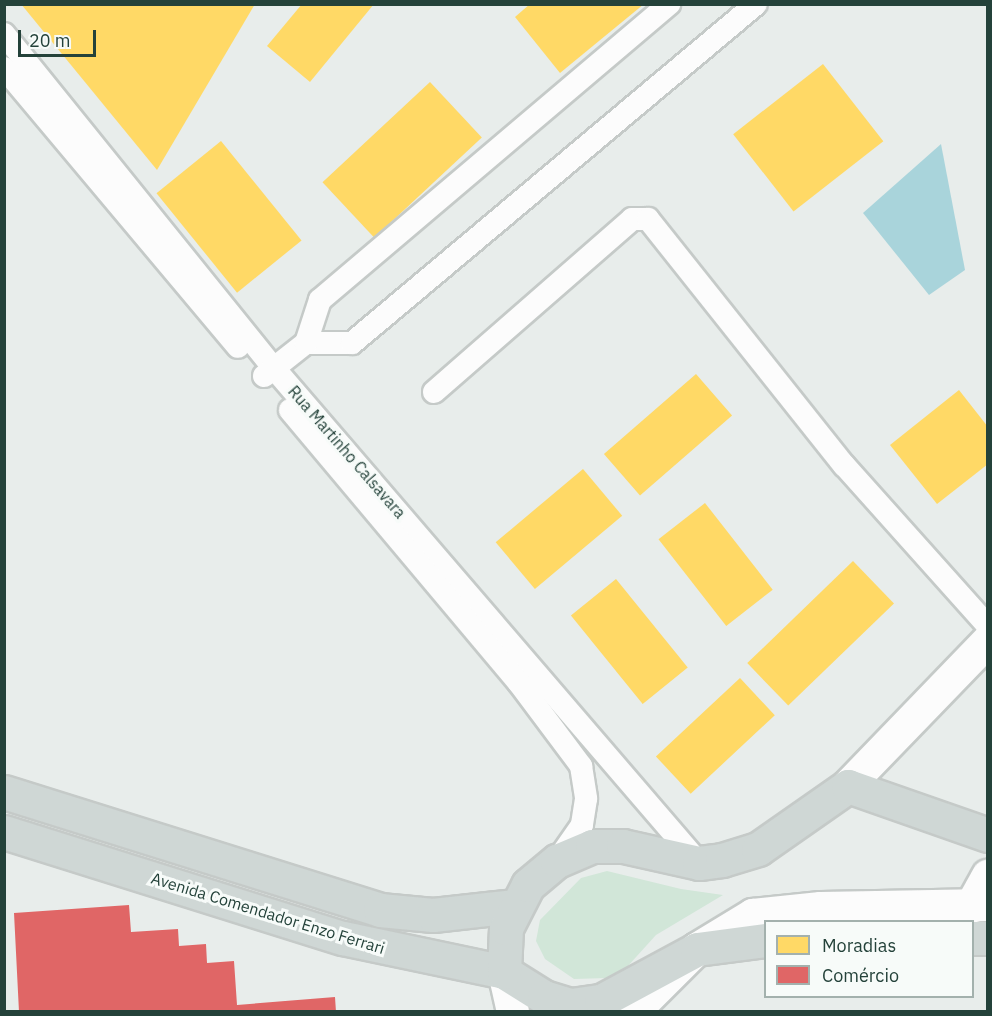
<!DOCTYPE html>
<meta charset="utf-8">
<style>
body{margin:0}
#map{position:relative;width:992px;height:1016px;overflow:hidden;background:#e8edeb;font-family:"IBM Plex Sans",sans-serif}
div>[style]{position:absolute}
.green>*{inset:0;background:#d1e6d8}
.water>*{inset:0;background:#a9d4db}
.homes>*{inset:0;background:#ffd966;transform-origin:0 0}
.shops>*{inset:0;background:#e06666}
.roads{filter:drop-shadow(2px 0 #c5cac8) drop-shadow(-2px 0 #c5cac8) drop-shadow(0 2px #c5cac8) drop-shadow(0 -2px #c5cac8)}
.street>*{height:22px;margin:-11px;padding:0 11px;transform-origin:11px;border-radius:11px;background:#fcfcfc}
.secondary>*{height:32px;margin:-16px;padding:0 16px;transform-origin:16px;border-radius:16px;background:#fcfcfc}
.primary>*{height:33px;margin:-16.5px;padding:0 16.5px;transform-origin:16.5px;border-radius:16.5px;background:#cfd7d5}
span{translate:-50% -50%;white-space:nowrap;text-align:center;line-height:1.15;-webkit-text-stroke:6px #f7fbf9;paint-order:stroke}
.street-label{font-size:16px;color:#24423a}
.frame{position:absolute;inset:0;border:6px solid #24423a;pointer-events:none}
.legend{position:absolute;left:764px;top:920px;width:210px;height:78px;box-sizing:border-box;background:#f7fbf9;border:2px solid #a3b1ad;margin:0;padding:8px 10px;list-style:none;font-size:18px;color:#24423a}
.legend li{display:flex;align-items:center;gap:12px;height:30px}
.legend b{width:30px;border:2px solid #a3b1ad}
.scale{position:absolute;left:18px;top:30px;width:78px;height:27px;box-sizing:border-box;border:3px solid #24423a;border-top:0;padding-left:8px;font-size:18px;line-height:21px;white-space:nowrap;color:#24423a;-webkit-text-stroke:4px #f7fbf9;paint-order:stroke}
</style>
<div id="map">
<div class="green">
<div style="clip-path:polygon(607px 871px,681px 889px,723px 895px,656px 935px,627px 967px,607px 978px,574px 979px,545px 959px,536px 941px,540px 920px,581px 878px)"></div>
</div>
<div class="water">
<div style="clip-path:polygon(941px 144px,965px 270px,929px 295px,863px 213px)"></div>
</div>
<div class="homes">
<div style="clip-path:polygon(21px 4px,255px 4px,157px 170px)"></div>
<div style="clip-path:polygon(302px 4px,374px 4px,310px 82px,267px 46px)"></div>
<div style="clip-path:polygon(530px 4px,644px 4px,560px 73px,515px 17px)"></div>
<div style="left:823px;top:64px;width:98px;height:114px;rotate:52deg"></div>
<div style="left:430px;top:82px;width:76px;height:147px;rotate:47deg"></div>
<div style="left:221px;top:141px;width:128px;height:83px;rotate:51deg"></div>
<div style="left:696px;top:374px;width:55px;height:122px;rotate:49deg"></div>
<div style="clip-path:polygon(959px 390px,988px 427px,988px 464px,937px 504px,890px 445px)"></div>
<div style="left:583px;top:469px;width:61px;height:114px;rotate:50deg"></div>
<div style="left:705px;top:503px;width:110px;height:59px;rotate:52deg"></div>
<div style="left:853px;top:561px;width:59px;height:147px;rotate:46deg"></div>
<div style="left:616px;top:579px;width:114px;height:58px;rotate:51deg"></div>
<div style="left:740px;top:678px;width:51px;height:115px;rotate:47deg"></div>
</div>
<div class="shops">
<div style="clip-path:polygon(129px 905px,131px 932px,178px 929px,179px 946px,206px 944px,207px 963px,234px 961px,237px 1005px,335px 997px,336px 1012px,19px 1012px,14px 913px)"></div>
</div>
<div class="roads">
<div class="street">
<div style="left:4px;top:34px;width:428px;rotate:51.1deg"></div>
<div style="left:273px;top:367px;width:654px;rotate:49.34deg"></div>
<div style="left:4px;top:68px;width:364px;rotate:50deg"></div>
<div style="left:306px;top:343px;width:46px"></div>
<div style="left:352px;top:343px;width:527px;rotate:-40deg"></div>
<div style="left:264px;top:376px;width:53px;rotate:-38.2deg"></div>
<div style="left:306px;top:343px;width:45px;rotate:-72deg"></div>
<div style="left:320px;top:300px;width:458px;rotate:-40.3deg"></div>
<div style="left:434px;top:392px;width:263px;rotate:-41.1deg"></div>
<div style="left:632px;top:219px;width:16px"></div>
<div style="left:648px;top:219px;width:315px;rotate:51.5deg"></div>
<div style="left:844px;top:465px;width:216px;rotate:48.2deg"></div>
<div style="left:290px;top:410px;width:356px;rotate:50deg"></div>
<div style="left:519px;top:683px;width:104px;rotate:53.2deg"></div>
<div style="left:581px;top:766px;width:33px;rotate:81deg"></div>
<div style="left:586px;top:799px;width:26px;rotate:99deg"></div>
<div style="left:582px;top:825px;width:44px;rotate:124.8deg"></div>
</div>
<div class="secondary">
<div style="left:848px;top:786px;width:202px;rotate:-46deg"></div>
<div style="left:970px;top:908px;width:37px;rotate:-61deg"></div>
<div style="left:504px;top:972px;width:41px;rotate:77.3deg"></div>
<div style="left:634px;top:1012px;width:89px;rotate:-45deg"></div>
<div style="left:697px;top:949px;width:66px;rotate:-31.3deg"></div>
<div style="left:753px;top:915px;width:68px;rotate:-5.9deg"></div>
<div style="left:821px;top:908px;width:167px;rotate:-1deg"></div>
</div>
<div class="primary">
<div style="left:4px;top:792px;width:394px;rotate:17.4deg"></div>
<div style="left:380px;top:910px;width:53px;rotate:5.4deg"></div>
<div style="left:433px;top:915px;width:81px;rotate:-6.3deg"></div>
<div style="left:4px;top:832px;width:355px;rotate:17.4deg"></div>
<div style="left:343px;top:938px;width:165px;rotate:11.9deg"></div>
<div style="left:504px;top:972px;width:47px;rotate:32deg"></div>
<div style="left:544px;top:997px;width:28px;rotate:17deg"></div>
<div style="left:571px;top:1005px;width:30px;rotate:-8deg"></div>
<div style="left:601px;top:1001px;width:109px;rotate:-28.4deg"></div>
<div style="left:697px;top:949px;width:70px;rotate:-7.4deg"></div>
<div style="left:972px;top:938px;width:16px"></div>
<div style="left:504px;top:972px;width:44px;rotate:-87.4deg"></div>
<div style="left:506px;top:928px;width:48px;rotate:-62.9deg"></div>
<div style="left:528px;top:885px;width:38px;rotate:-40deg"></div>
<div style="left:557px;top:861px;width:38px;rotate:-23deg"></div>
<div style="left:592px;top:846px;width:31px"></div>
<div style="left:623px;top:846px;width:78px;rotate:12.6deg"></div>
<div style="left:699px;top:863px;width:23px;rotate:-7deg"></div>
<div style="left:722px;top:860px;width:38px;rotate:-17deg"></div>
<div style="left:758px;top:849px;width:110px;rotate:-35deg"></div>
<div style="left:848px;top:786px;width:148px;rotate:19.3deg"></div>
</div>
</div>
<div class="street-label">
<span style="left:347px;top:452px;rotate:49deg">Rua Martinho Calsavara</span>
<span style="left:268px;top:913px;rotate:17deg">Avenida Comendador Enzo Ferrari</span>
</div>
<div class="frame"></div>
<ul class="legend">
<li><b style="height:16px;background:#ffd966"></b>Moradias</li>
<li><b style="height:16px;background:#e06666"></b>Comércio</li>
</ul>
<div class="scale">20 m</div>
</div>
